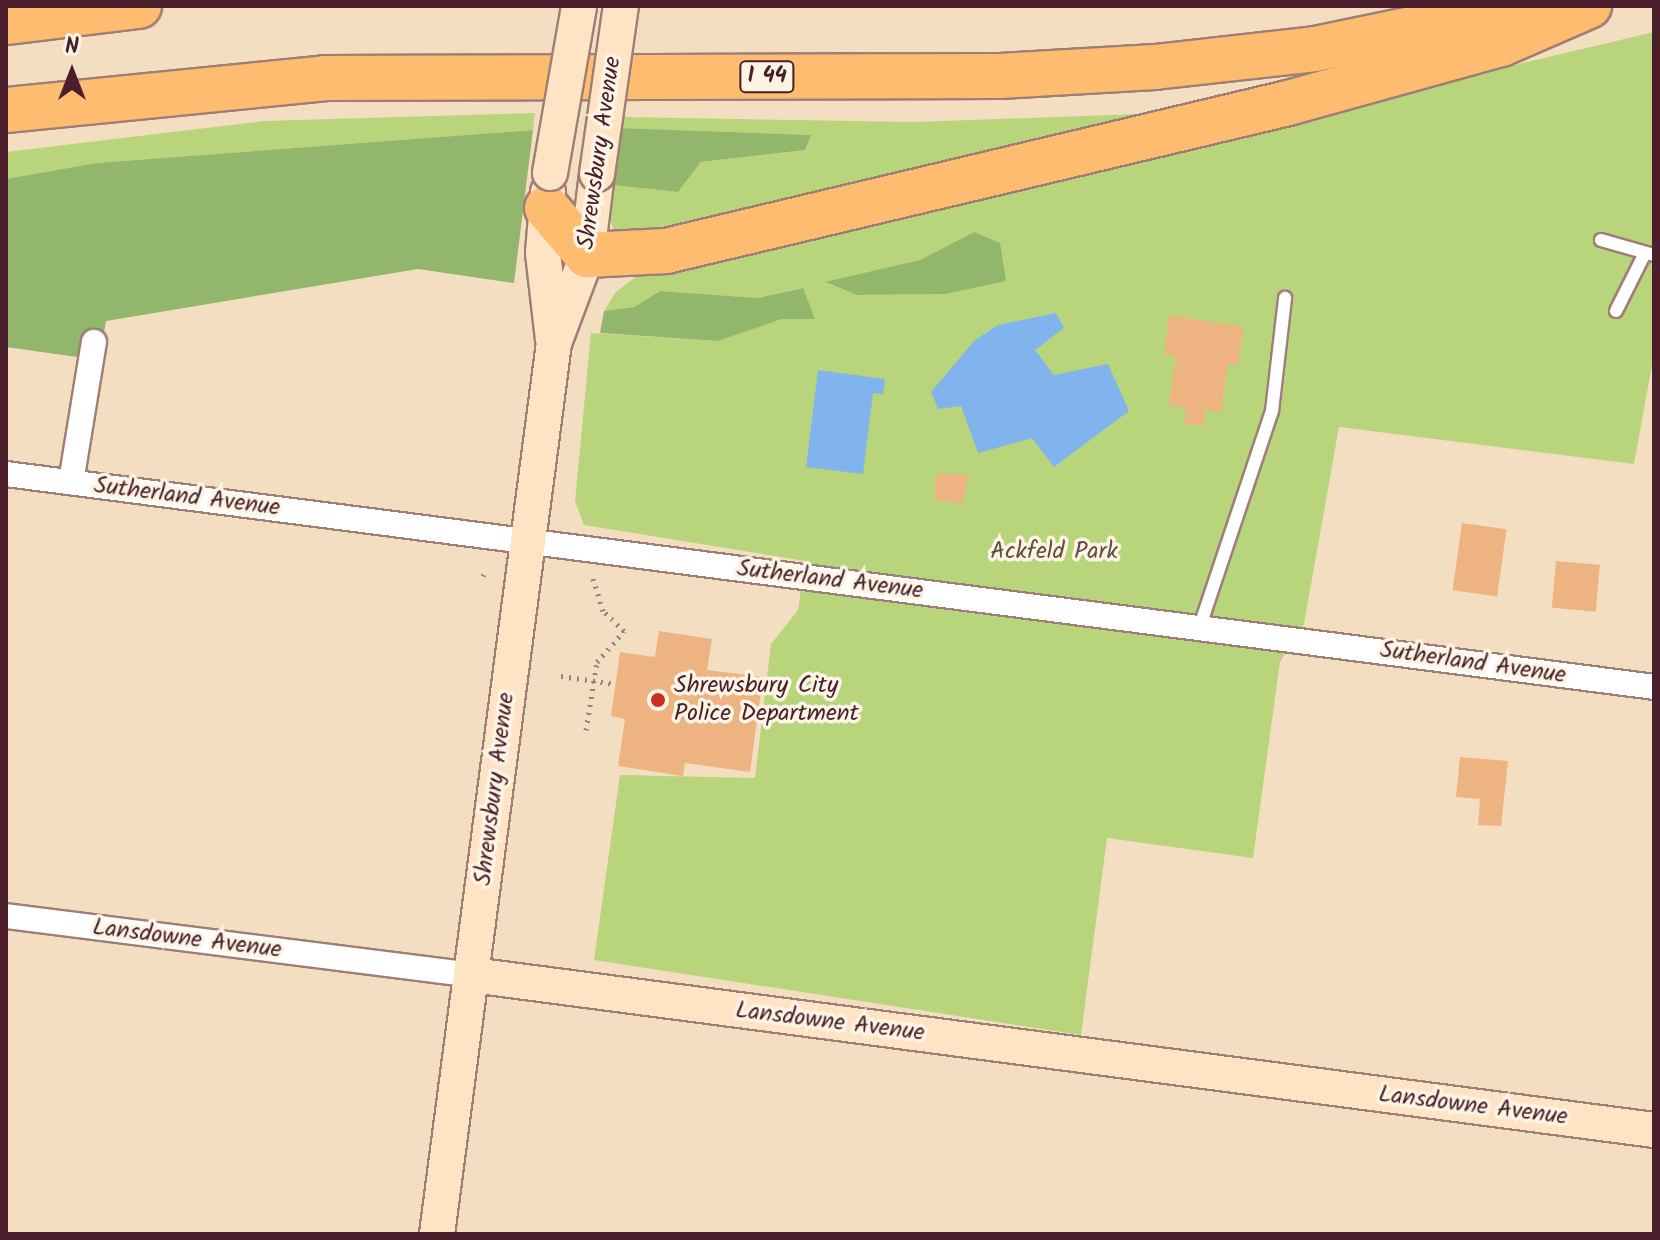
<!DOCTYPE html>
<style>
body{margin:0}
#map{position:relative;width:1660px;height:1240px;overflow:hidden;background:#f4dec1;font-family:Kalam,sans-serif}
div>[style]{position:absolute}
.green>*{inset:0;background:#b8d57b}
.forest>*{inset:0;background:#92b66b}
.water>*{inset:0;background:#81b3ed}
.building>*{inset:0;background:#edb482;transform-origin:0 0}
.path>*{height:5px;margin-top:-2.5px;transform-origin:0;background:repeating-linear-gradient(90deg,#9f7e76 0 2px,transparent 0 8px)}
.roads{filter:drop-shadow(2px 0 #9f7e76) drop-shadow(-2px 0 #9f7e76) drop-shadow(0 2px #9f7e76) drop-shadow(0 -2px #9f7e76)}
.service>*{height:12px;margin:-6px;padding:0 6px;transform-origin:6px;border-radius:6px;background:#fff}
.minor>*{height:24px;margin:-12px;padding:0 12px;transform-origin:12px;border-radius:12px;background:#fff}
.secondary>*{height:34px;margin:-17px;padding:0 17px;transform-origin:17px;border-radius:17px;background:#fee4c5}
.motorway>*{height:44px;margin:-22px;padding:0 22px;transform-origin:22px;border-radius:22px;background:#fdbc6f}
.bridges{filter:drop-shadow(2px 0 #9f7e76) drop-shadow(-2px 0 #9f7e76) drop-shadow(0 2px #9f7e76) drop-shadow(0 -2px #9f7e76)}
.secondary-bridge>*{height:34px;margin:-17px;padding:0 17px;transform-origin:17px;border-radius:17px;background:#fee4c5}
.dots>*{width:22px;height:22px;translate:-50% -50%;box-sizing:border-box;border:4px solid #fcf5e5;border-radius:50%}
span{translate:-50% -50%;white-space:nowrap;text-align:center;line-height:1.15;-webkit-text-stroke:7px #fcf5e5;paint-order:stroke}
.shield-label span{padding:2px 6px;background:#fcf5e5;border:2px solid;border-radius:6px;-webkit-text-stroke-width:0}
.shield-label{font-size:22px;color:#4a1f2b;font-weight:700}
.street-label{font-size:24px;color:#4a1f2b}
.park-label{font-size:24px;color:#664c3f}
.poi-label{font-size:24px;color:#4a1f2b}
.left{translate:0 -50%;text-align:left}
.frame{position:absolute;inset:0;border:8px solid #4a1f2b;pointer-events:none}
.north{position:absolute;left:32px;top:32px;width:80px;height:80px;-webkit-text-stroke:6px #fcf5e5;paint-order:stroke;rotate:0deg;font-size:22px;font-weight:700;line-height:32px;text-align:center;color:#4a1f2b}
.north::after{content:'';display:block;margin:auto;width:28px;height:36px;background:#4a1f2b;clip-path:polygon(50% 0,100% 100%,50% 72%,0 100%)}
</style>
<div id="map">
<div class="green">
<div style="clip-path:polygon(evenodd,1654px 32px,1654px 354px,1634px 464px,1339px 427px,1304px 624px,1280px 662px,1253px 858px,1107px 838px,1081px 1035px,594px 960px,620px 775px,755px 778px,771px 644px,798px 610px,805px 561px,584px 525px,575px 501px,591px 333px,718px 341px,782px 319px,814px 319px,802px 288px,758px 298px,660px 291px,634px 307px,604px 311px,616px 292px,643px 271px,1654px 32px,974px 232px,945px 294px,858px 295px,826px 283px,920px 260px,974px 232px)"></div>
<div style="clip-path:polygon(535px 113px,533px 130px,96px 163px,6px 179px,6px 152px,265px 121px)"></div>
<div style="clip-path:polygon(1139px 114px,1140px 125px,659px 238px,615px 233px,611px 222px,612px 185px,678px 192px,701px 162px,805px 150px,811px 135px,621px 128px,623px 117px,915px 122px)"></div>
</div>
<div class="forest">
<div style="clip-path:polygon(621px 128px,811px 135px,805px 150px,701px 162px,678px 192px,612px 185px)"></div>
<div style="clip-path:polygon(533px 130px,514px 283px,418px 269px,106px 321px,99px 360px,6px 347px,6px 179px,96px 163px)"></div>
<div style="clip-path:polygon(974px 232px,1000px 243px,1006px 281px,945px 294px,857px 295px,825px 282px,920px 260px)"></div>
<div style="clip-path:polygon(803px 288px,815px 319px,782px 319px,718px 341px,600px 333px,604px 311px,634px 307px,660px 291px,758px 298px)"></div>
</div>
<div class="water">
<div style="clip-path:polygon(1056px 313px,1064px 328px,1035px 350px,1054px 375px,1108px 364px,1129px 411px,1054px 467px,1032px 438px,978px 453px,961px 406px,938px 409px,931px 392px,975px 340px,998px 325px)"></div>
<div style="clip-path:polygon(818px 370px,885px 379px,883px 394px,873px 393px,863px 474px,806px 467px)"></div>
</div>
<div class="building">
<div style="clip-path:polygon(1169px 315px,1244px 327px,1238px 365px,1228px 363px,1221px 412px,1205px 410px,1203px 426px,1184px 424px,1186px 408px,1169px 405px,1176px 356px,1164px 355px)"></div>
<div style="clip-path:polygon(937px 473px,968px 475px,963px 504px,934px 499px)"></div>
<div style="left:1462px;top:523px;width:45px;height:68px;rotate:8deg"></div>
<div style="left:1556px;top:561px;width:44px;height:47px;rotate:5deg"></div>
<div style="clip-path:polygon(659px 631px,712px 639px,707px 670px,763px 677px,750px 772px,685px 763px,683px 776px,618px 766px,625px 719px,611px 716px,620px 652px,655px 657px)"></div>
<div style="clip-path:polygon(1460px 757px,1508px 761px,1501px 826px,1478px 825px,1480px 799px,1456px 797px)"></div>
</div>
<div class="path">
<div style="left:483px;top:576px;width:4px;rotate:-63deg"></div>
<div style="left:561px;top:676px;width:55px;rotate:8.4deg"></div>
<div style="left:586px;top:730px;width:69px;rotate:-80.8deg"></div>
<div style="left:597px;top:662px;width:41px;rotate:-48.9deg"></div>
<div style="left:624px;top:631px;width:29px;rotate:-136deg"></div>
<div style="left:603px;top:611px;width:34px;rotate:-107deg"></div>
</div>
<div class="roads">
<div class="service">
<div style="left:1601px;top:240px;width:55px;rotate:15.8deg"></div>
<div style="left:1616px;top:311px;width:63px;rotate:-63.4deg"></div>
<div style="left:1200px;top:626px;width:227px;rotate:-71.5deg"></div>
<div style="left:1272px;top:411px;width:114px;rotate:-83.4deg"></div>
</div>
<div class="minor">
<div style="left:6px;top:474px;width:1662px;rotate:7.36deg"></div>
<div style="left:71px;top:482px;width:142px;rotate:-80.7deg"></div>
<div style="left:6px;top:916px;width:470px;rotate:7.2deg"></div>
</div>
<div class="secondary">
<div style="left:548px;top:192px;width:61px;rotate:94.7deg"></div>
<div style="left:543px;top:253px;width:87px;rotate:83.4deg"></div>
<div style="left:472px;top:975px;width:1192px;rotate:7.47deg"></div>
<div style="left:437px;top:1234px;width:899px;rotate:-82.52deg"></div>
<div style="left:554px;top:343px;width:94px;rotate:-69.4deg"></div>
<div style="left:587px;top:255px;width:82px;rotate:-83deg"></div>
</div>
<div class="motorway">
<div style="left:6px;top:22px;width:134px;rotate:-6.9deg"></div>
<div style="left:6px;top:110px;width:320px;rotate:-5.7deg"></div>
<div style="left:324px;top:78px;width:676px;rotate:-0.17deg"></div>
<div style="left:1000px;top:76px;width:155px;rotate:-3.3deg"></div>
<div style="left:1155px;top:67px;width:161px;rotate:-6.4deg"></div>
<div style="left:1315px;top:49px;width:212px;rotate:-11.7deg"></div>
<div style="left:547px;top:208px;width:62px;rotate:49.6deg"></div>
<div style="left:587px;top:255px;width:79px;rotate:-2.9deg"></div>
<div style="left:666px;top:251px;width:639px;rotate:-13.38deg"></div>
<div style="left:1288px;top:103px;width:221px;rotate:-15.5deg"></div>
<div style="left:1501px;top:44px;width:96px;rotate:-23.4deg"></div>
</div>
</div>
<div class="bridges">
<div class="secondary-bridge">
<div style="left:550px;top:173px;width:169px;rotate:-80.1deg"></div>
<div style="left:597px;top:174px;width:170px;rotate:-81.9deg"></div>
</div>
</div>
<div class="dots">
<div style="left:658px;top:700px;background:#c8321e"></div>
</div>
<div class="shield-label">
<span style="left:767px;top:77px">I 44</span>
</div>
<div class="street-label">
<span style="left:600px;top:153px;rotate:-82deg">Shrewsbury Avenue</span>
<span style="left:187px;top:497px;rotate:7deg">Sutherland Avenue</span>
<span style="left:830px;top:580px;rotate:7deg">Sutherland Avenue</span>
<span style="left:1473px;top:663px;rotate:8deg">Sutherland Avenue</span>
<span style="left:495px;top:789px;rotate:-83deg">Shrewsbury Avenue</span>
<span style="left:187px;top:939px;rotate:7deg">Lansdowne Avenue</span>
<span style="left:830px;top:1022px;rotate:7deg">Lansdowne Avenue</span>
<span style="left:1473px;top:1106px;rotate:7deg">Lansdowne Avenue</span>
</div>
<div class="park-label">
<span style="left:1054px;top:552px">Ackfeld Park</span>
</div>
<div class="poi-label">
<span class="left" style="left:674px;top:700px">Shrewsbury City<br>Police Department</span>
</div>
<div class="frame"></div>
<div class="north">N</div>
</div>
